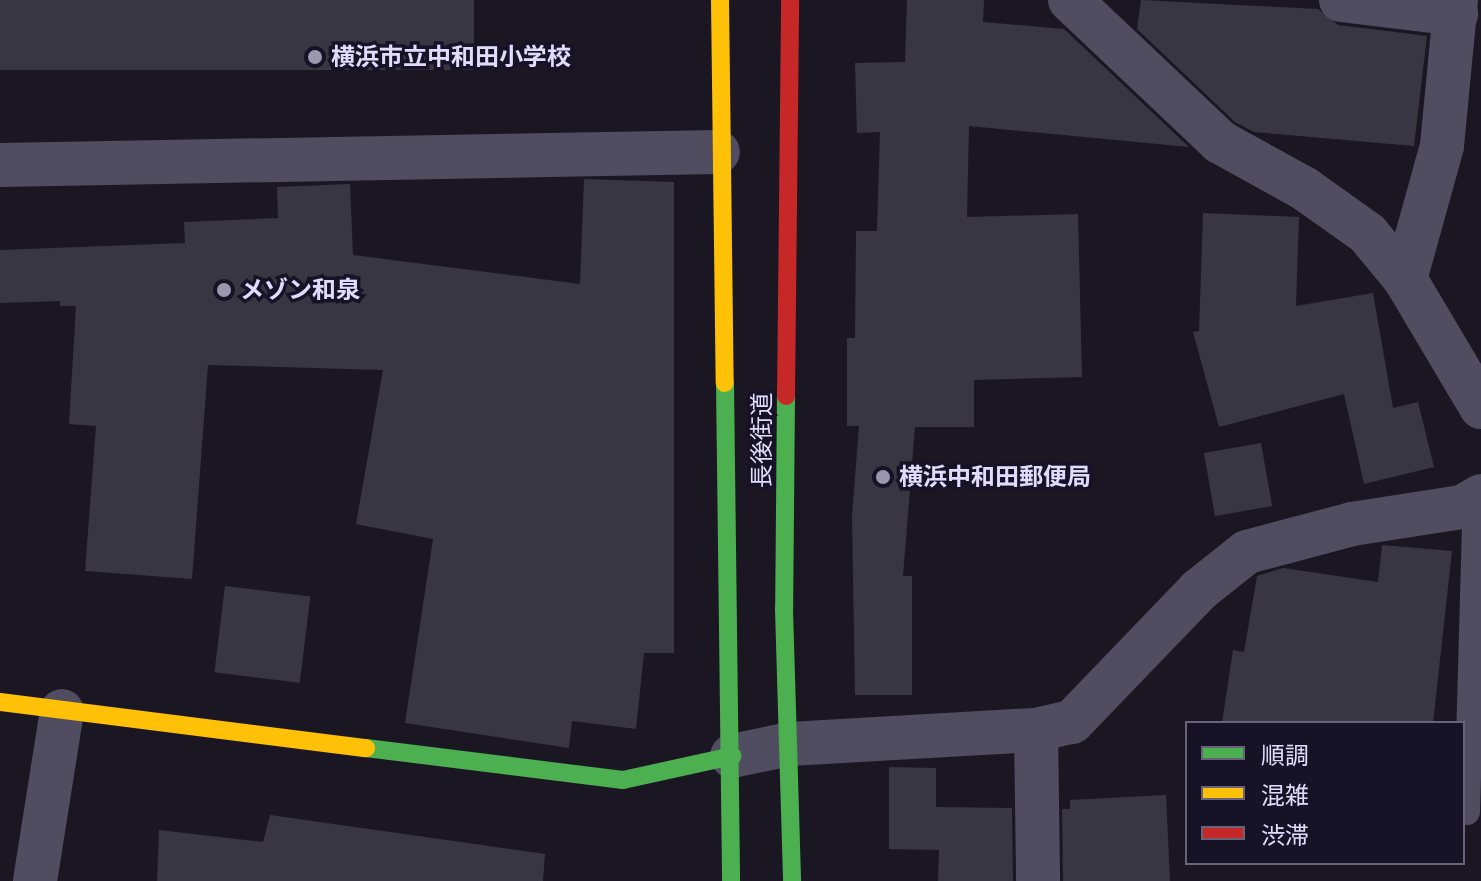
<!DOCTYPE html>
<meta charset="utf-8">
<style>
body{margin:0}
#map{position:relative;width:1481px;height:881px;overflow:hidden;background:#1a1722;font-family:Helvetica,"Noto Sans JP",sans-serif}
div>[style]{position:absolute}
.building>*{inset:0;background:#393643;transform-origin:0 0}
.lane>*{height:26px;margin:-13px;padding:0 13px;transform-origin:13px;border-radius:13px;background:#504d61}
.street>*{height:44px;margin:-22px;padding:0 22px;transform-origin:22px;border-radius:22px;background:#504d61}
.fast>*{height:18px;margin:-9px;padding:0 9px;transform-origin:9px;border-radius:9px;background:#4caf50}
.slow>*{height:18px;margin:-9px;padding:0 9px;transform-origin:9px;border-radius:9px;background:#ffc107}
.jam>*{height:18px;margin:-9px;padding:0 9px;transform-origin:9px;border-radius:9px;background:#c62828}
.dots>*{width:22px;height:22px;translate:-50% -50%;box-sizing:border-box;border:4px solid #171326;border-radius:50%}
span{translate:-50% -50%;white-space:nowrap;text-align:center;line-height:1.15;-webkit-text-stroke:7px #171326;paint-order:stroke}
.poi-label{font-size:24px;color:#e1dcfb;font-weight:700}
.left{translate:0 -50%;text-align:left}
.street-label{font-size:24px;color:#e1dcfb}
.legend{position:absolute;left:1185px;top:721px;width:280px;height:144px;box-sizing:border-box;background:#171326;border:2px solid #68637b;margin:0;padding:10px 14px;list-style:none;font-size:24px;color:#e1dcfb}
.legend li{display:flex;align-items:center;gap:16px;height:40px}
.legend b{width:40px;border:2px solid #68637b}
</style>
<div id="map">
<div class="building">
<div style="left:0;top:0;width:474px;height:70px"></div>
<div style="clip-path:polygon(907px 0,984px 0,983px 22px,1064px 29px,1189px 147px,969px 126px,967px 217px,1078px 214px,1082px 377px,974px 380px,974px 427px,915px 427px,903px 576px,912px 576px,912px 695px,855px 695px,852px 516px,859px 426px,847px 426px,847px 338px,855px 338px,856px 231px,877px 231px,880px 132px,857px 133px,855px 63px,905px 62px)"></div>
<div style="clip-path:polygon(1141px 0,1318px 9px,1338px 25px,1427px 36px,1414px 146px,1254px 132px,1235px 122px,1137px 29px)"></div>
<div style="clip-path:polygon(584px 179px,674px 182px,674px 653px,644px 653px,636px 729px,572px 721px,569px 748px,405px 723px,433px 539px,356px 524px,383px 370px,208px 365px,192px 579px,85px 571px,96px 426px,69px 424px,76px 306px,60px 306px,60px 301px,0 303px,0 250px,185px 243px,184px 222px,278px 218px,277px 187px,350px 184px,353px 255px,580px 284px)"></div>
<div style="clip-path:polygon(1203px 213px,1299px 217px,1296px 306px,1373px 293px,1393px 408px,1418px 402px,1434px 467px,1364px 484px,1344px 394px,1219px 427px,1193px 332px,1199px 331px)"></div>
<div style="left:1261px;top:443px;width:64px;height:58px;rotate:80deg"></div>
<div style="clip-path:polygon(1382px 545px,1452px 551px,1433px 723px,1222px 723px,1233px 650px,1244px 652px,1257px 576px,1283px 568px,1378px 582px)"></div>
<div style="left:225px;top:586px;width:86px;height:87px;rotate:7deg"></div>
<div style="clip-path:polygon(889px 767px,936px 768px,936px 807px,1012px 808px,1013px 881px,938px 881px,939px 850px,889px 849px)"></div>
<div style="clip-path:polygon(1166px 795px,1170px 881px,1063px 881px,1062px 809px,1070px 809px,1070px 800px)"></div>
<div style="clip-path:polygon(270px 815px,545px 854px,543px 881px,157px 881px,159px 830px,263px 842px)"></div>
</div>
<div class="lane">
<div style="left:1467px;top:812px;width:314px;rotate:-88.4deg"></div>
</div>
<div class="street">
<div style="left:1070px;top:0;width:207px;rotate:43.4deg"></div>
<div style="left:1220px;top:142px;width:97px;rotate:28.9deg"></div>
<div style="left:1305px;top:189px;width:77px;rotate:35.5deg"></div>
<div style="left:1368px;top:234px;width:58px;rotate:50.6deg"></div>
<div style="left:1341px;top:0;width:116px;rotate:6.9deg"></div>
<div style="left:1456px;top:0;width:147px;rotate:95.5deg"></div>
<div style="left:1442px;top:146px;width:138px;rotate:105.5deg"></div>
<div style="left:1405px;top:279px;width:149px;rotate:59.3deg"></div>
<div style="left:0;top:165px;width:718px;rotate:-1.04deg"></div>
<div style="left:1036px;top:730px;width:151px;rotate:89.2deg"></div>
<div style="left:732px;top:756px;width:59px;rotate:-11.7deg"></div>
<div style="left:790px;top:744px;width:246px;rotate:-3.3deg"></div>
<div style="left:1036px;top:730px;width:37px;rotate:-13deg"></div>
<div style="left:1072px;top:722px;width:183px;rotate:-46.1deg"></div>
<div style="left:1199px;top:590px;width:61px;rotate:-38.4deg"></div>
<div style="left:1247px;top:552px;width:109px;rotate:-14.9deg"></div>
<div style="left:1352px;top:524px;width:111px;rotate:-8.8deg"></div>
<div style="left:1462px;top:507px;width:22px;rotate:-30deg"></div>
<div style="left:35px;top:881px;width:172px;rotate:-81deg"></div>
</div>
<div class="fast">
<div style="left:725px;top:383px;width:498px;rotate:89.3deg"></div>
<div style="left:786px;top:396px;width:213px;rotate:90.5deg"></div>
<div style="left:784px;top:609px;width:272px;rotate:88.3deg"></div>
<div style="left:366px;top:748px;width:259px;rotate:7.1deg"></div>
<div style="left:623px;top:780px;width:112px;rotate:-12.4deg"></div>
</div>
<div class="slow">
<div style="left:720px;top:0;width:383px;rotate:89.3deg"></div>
<div style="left:0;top:702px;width:369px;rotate:7.2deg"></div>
</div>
<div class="jam">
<div style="left:786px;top:396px;width:396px;rotate:-89.4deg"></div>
</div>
<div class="dots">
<div style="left:315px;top:57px;background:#9b97af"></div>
<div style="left:224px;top:290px;background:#9b97af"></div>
<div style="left:883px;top:477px;background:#9b97af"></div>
</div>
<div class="poi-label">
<span class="left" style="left:331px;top:57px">横浜市立中和田小学校</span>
<span class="left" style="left:240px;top:290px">メゾン和泉</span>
<span class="left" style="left:899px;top:477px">横浜中和田郵便局</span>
</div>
<div class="street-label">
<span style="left:762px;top:440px;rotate:-90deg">長後街道</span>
</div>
<ul class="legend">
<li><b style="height:10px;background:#4caf50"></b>順調</li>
<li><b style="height:10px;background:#ffc107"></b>混雑</li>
<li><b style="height:10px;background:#c62828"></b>渋滞</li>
</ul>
</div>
